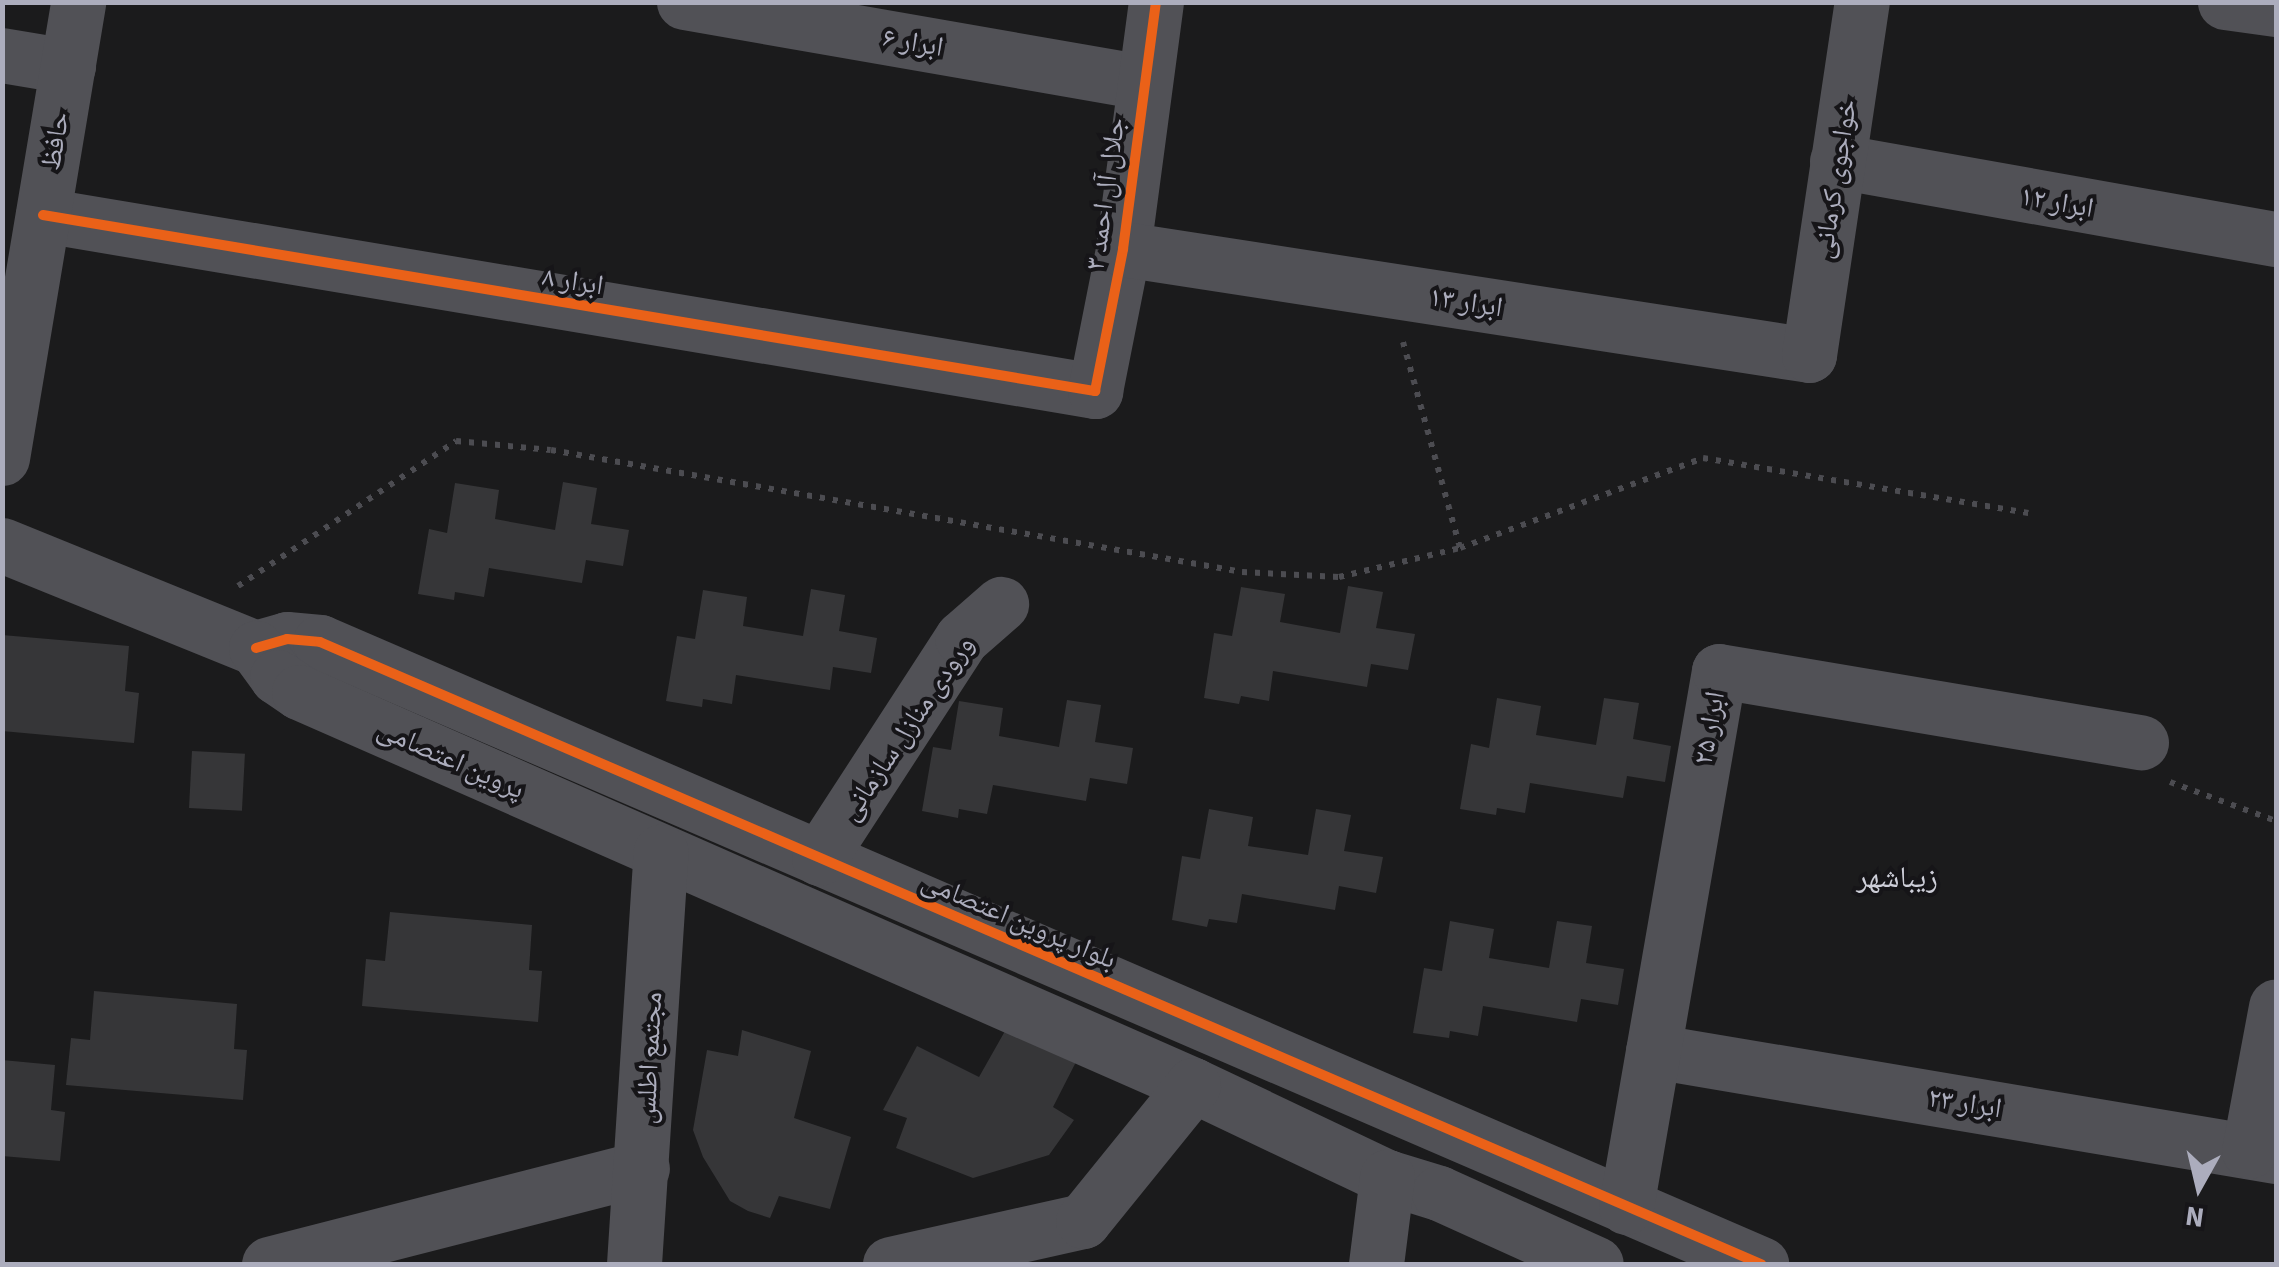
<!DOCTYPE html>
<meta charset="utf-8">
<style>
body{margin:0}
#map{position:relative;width:2279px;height:1267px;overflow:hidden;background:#1b1b1c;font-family:"Source Sans 3","Noto Naskh Arabic",sans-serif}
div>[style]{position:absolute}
.building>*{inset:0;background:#363638;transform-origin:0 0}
.path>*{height:6px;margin-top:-3px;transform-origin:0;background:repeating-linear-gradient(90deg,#4c4c51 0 5px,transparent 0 13px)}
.minor>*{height:55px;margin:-27.5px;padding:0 27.5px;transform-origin:27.5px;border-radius:27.5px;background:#515156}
.cycleway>*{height:10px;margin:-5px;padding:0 5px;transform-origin:5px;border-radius:5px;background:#ea6118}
span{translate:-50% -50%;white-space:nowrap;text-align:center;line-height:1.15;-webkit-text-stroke:8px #161518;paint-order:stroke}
.street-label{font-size:28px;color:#acadbd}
.neighbourhood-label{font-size:30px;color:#cdced8}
.frame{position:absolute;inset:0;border:5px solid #acadbd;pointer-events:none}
.north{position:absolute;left:2149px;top:1137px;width:100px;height:100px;-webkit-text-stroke:8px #161518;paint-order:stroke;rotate:188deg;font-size:28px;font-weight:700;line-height:40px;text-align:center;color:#acadbd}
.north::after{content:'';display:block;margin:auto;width:35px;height:45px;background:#acadbd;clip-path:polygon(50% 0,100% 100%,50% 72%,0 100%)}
</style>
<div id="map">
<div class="building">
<div style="clip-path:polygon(563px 482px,597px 488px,591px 524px,629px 530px,623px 566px,586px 560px,582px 583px,489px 568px,484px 597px,455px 592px,454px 600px,418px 594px,429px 529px,447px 533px,455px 483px,499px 490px,495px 519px,555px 530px)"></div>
<div style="clip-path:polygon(1348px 586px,1383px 592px,1376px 628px,1415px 634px,1408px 670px,1371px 664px,1367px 687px,1273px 671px,1269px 701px,1241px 696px,1239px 704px,1204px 698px,1214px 633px,1232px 636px,1241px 587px,1285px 594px,1280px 622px,1340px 633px)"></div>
<div style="clip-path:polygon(811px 589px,845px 595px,839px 631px,877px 638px,871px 673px,833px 667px,830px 690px,736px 675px,732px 704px,703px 699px,702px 707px,666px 701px,677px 636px,695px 639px,703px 590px,747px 597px,743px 626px,803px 636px)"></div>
<div style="clip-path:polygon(2px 635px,129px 646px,125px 691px,139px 693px,134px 743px,2px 731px)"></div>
<div style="clip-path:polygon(1497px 698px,1541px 706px,1536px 735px,1596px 745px,1604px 698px,1639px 703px,1633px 739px,1671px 746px,1665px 782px,1627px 776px,1623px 798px,1530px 783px,1525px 813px,1497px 808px,1496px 815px,1460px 809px,1471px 744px,1489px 748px)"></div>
<div style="clip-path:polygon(1067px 700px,1101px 705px,1095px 742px,1133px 748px,1127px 784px,1090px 778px,1086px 801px,993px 785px,987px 814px,959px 809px,958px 818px,922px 811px,933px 747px,951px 750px,959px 701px,1003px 708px,999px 736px,1059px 747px)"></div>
<div style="left:192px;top:751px;width:53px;height:57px;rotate:3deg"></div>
<div style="clip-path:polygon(1209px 809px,1253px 817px,1248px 846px,1308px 855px,1316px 809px,1351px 815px,1344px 851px,1383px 857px,1376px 893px,1339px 886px,1335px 910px,1242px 894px,1237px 923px,1209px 919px,1207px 927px,1172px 920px,1182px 856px,1200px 859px)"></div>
<div style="clip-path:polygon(390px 912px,532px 925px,529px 970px,542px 971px,538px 1022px,362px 1006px,366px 959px,385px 961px)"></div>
<div style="clip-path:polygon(1450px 921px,1494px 929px,1489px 958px,1549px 968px,1557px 921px,1592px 926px,1586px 963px,1624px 969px,1618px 1005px,1581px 999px,1577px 1022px,1483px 1006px,1478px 1036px,1450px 1031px,1449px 1038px,1413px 1033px,1424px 968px,1442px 971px)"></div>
<div style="clip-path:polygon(94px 991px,237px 1004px,234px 1049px,247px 1050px,243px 1100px,66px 1085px,71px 1038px,90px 1040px)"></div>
<div style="clip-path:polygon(1009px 1024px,1077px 1060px,1053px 1107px,1074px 1120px,1049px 1155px,973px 1178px,896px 1148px,907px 1118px,883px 1110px,917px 1046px,979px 1077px)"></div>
<div style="clip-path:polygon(742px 1030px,811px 1051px,794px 1118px,851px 1137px,830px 1209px,779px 1196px,770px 1218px,748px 1211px,730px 1201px,703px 1157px,693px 1130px,707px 1050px,738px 1056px)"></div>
<div style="clip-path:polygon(2px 1060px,55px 1065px,51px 1110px,65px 1112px,60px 1161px,2px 1156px)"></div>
</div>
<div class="path">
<div style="left:1403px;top:342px;width:214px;rotate:74.5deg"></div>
<div style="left:238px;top:586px;width:262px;rotate:-33.6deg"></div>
<div style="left:456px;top:441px;width:95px;rotate:5.4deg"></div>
<div style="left:551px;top:450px;width:702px;rotate:10.01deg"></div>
<div style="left:1242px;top:572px;width:97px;rotate:3deg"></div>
<div style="left:1339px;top:577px;width:124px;rotate:-13.5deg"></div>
<div style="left:1460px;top:548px;width:259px;rotate:-20.3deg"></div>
<div style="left:1703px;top:458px;width:330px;rotate:9.6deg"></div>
<div style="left:2170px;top:782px;width:113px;rotate:20.2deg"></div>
</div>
<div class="minor">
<div style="left:684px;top:2px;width:465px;rotate:9.9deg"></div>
<div style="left:2225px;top:2px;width:51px;rotate:7.8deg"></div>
<div style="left:2px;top:55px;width:67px;rotate:9.5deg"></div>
<div style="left:1837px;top:161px;width:446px;rotate:10.1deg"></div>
<div style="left:43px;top:215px;width:1067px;rotate:9.5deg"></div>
<div style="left:1095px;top:391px;width:145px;rotate:-78.8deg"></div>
<div style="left:1123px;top:249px;width:249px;rotate:-82.4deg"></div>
<div style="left:1123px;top:249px;width:694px;rotate:8.78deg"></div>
<div style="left:1809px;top:355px;width:357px;rotate:-81.5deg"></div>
<div style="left:2px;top:458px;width:462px;rotate:-80.5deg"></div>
<div style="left:2px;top:545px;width:274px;rotate:22.1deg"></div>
<div style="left:256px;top:648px;width:32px;rotate:-16deg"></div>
<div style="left:287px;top:639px;width:33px;rotate:5deg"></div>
<div style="left:320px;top:642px;width:1570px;rotate:23.35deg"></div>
<div style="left:256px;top:648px;width:36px;rotate:54deg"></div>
<div style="left:277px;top:677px;width:27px;rotate:34deg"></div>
<div style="left:299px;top:692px;width:977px;rotate:23.73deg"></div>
<div style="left:1193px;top:1085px;width:215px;rotate:25.4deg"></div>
<div style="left:1387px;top:1177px;width:54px;rotate:17.1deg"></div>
<div style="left:1439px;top:1193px;width:172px;rotate:24.3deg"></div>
<div style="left:819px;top:858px;width:262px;rotate:-57deg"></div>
<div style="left:962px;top:638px;width:52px;rotate:-41.1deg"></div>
<div style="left:1653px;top:1051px;width:632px;rotate:9.57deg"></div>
<div style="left:2249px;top:1151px;width:147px;rotate:-79.4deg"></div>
<div style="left:1626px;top:1207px;width:544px;rotate:-80.16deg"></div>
<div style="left:1719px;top:671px;width:428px;rotate:9.6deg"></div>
<div style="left:269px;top:1264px;width:385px;rotate:-14.4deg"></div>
<div style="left:634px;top:1264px;width:413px;rotate:-86.3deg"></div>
<div style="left:890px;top:1264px;width:198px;rotate:-12.6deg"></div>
<div style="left:1083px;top:1221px;width:175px;rotate:-51deg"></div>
<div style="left:1376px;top:1264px;width:88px;rotate:-82.8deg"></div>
</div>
<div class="cycleway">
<div style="left:43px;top:215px;width:1067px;rotate:9.5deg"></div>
<div style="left:1095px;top:391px;width:145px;rotate:-78.8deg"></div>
<div style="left:1123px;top:249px;width:249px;rotate:-82.4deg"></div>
<div style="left:256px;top:648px;width:32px;rotate:-16deg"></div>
<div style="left:287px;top:639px;width:33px;rotate:5deg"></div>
<div style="left:320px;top:642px;width:1570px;rotate:23.35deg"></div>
</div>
<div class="street-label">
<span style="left:913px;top:42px;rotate:10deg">ابرار ۶</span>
<span style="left:55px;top:141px;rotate:-80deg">حافظ</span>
<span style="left:1835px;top:179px;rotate:-81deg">خواجوی کرمانی</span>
<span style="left:1105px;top:194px;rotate:-82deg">جلال آل احمد ۳</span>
<span style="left:2057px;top:202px;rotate:10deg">ابرار ۱۲</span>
<span style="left:573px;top:281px;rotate:9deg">ابرار ۸</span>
<span style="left:1466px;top:302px;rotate:9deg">ابرار ۱۳</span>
<span style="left:907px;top:728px;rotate:-56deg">ورودی منازل سازمانی</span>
<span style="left:1709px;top:728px;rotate:-80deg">ابرار ۲۵</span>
<span style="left:451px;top:759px;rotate:24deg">پروین اعتصامی</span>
<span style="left:1019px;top:920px;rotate:23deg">بلوار پروین اعتصامی</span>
<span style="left:649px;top:1058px;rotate:-87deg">مجتمع اطلس</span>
<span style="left:1965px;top:1103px;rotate:9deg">ابرار ۲۳</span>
</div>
<div class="neighbourhood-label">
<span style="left:1897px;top:878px">زیباشهر</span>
</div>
<div class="frame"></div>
<div class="north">N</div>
</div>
